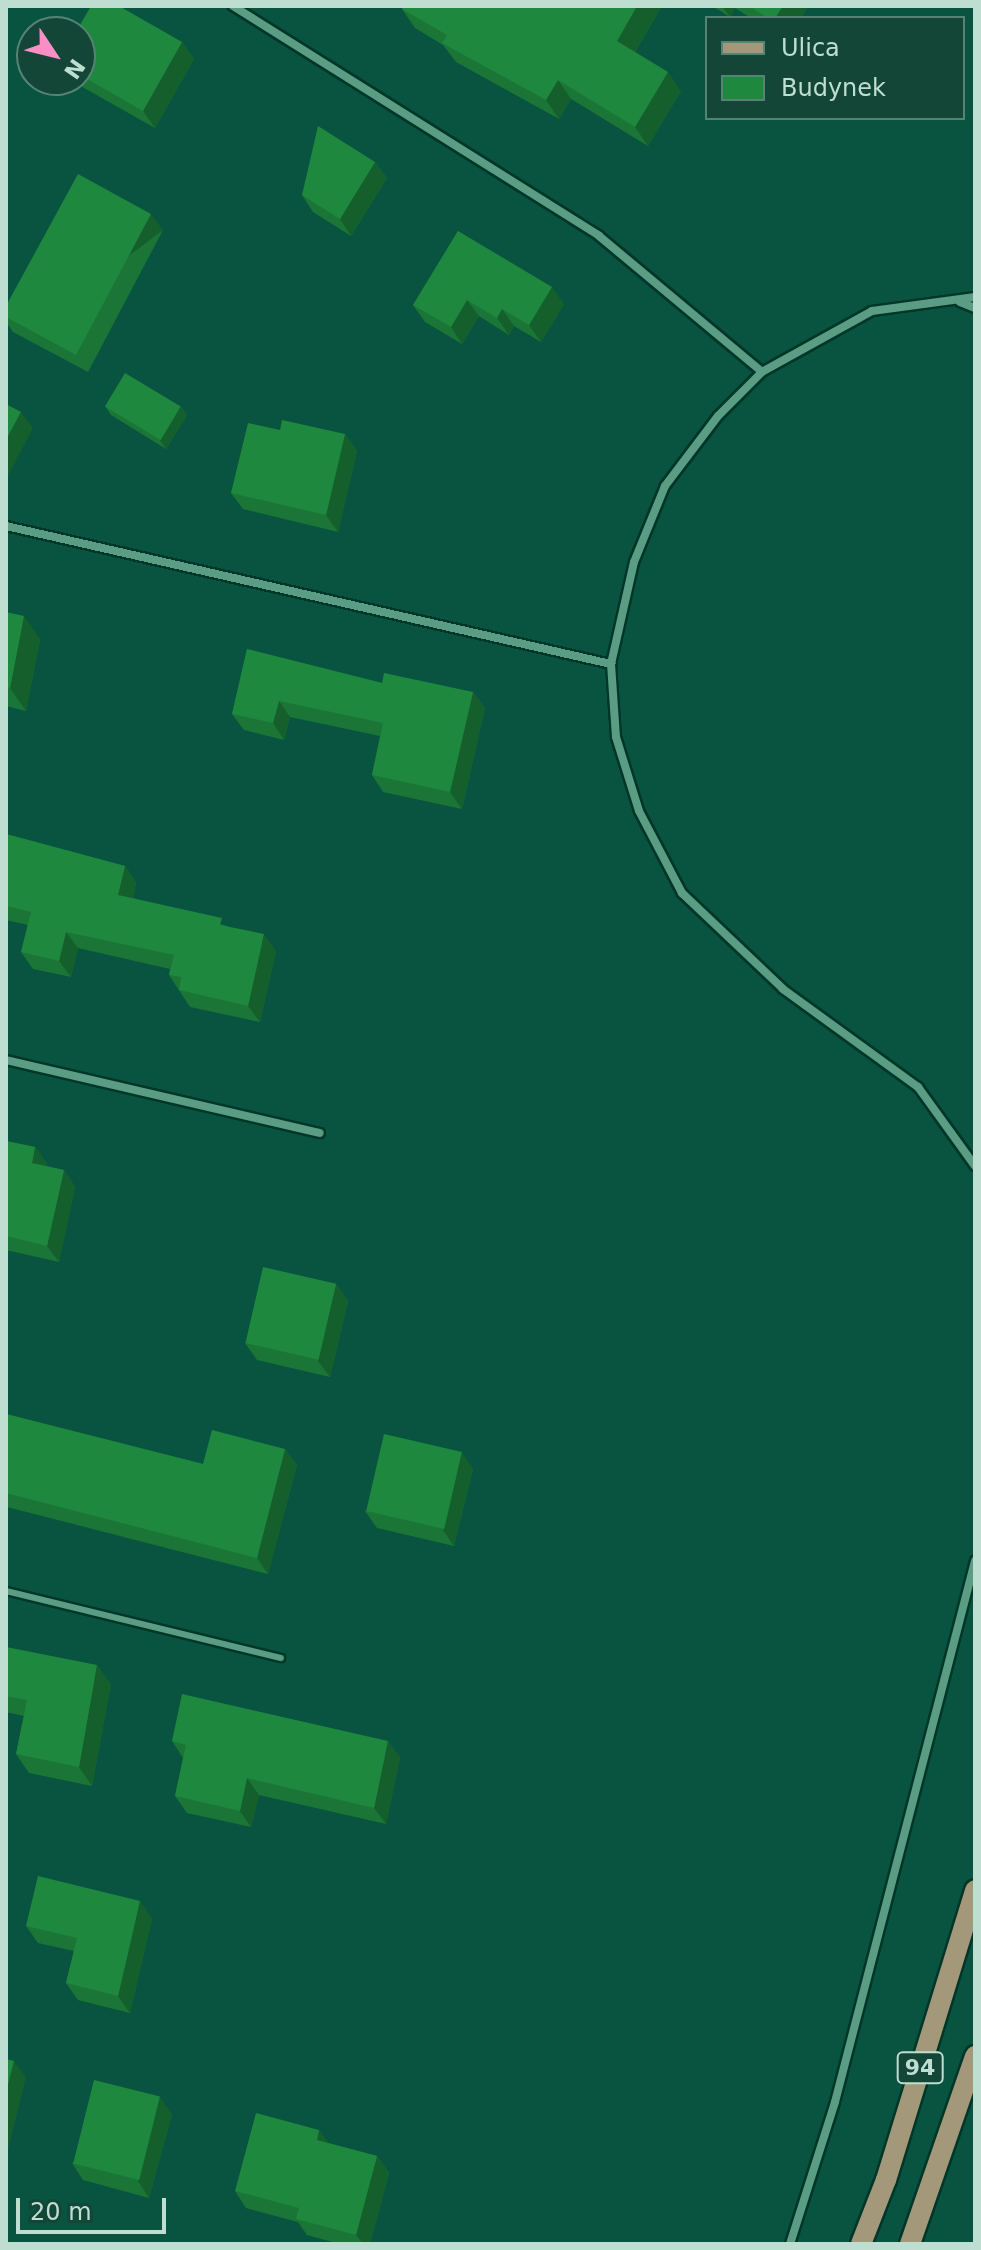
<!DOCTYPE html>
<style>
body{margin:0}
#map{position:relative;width:981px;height:2250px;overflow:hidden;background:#095440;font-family:"DejaVu Sans",sans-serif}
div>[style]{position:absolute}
.roads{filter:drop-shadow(2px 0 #003728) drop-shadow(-2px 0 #003728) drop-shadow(0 2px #003728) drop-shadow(0 -2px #003728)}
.service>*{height:6px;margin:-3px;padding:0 3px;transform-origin:3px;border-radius:3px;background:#5b9c84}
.minor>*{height:8px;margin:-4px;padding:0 4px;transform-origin:4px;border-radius:4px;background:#5b9c84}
.primary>*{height:20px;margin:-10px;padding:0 10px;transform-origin:10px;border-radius:10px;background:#a4987a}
.wall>*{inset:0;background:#1a7536}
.shaded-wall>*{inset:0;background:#155f2c;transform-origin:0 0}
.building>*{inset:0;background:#1e883f;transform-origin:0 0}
span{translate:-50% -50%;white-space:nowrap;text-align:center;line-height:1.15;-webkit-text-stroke:7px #134637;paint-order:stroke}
.shield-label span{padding:2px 6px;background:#134637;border:2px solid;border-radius:6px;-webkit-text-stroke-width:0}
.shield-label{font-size:22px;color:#beded1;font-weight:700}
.frame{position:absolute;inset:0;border:8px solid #beded1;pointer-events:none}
.legend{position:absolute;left:705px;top:16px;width:260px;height:104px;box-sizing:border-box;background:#134637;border:2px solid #578375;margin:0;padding:10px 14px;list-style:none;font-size:24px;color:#beded1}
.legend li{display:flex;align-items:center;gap:16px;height:40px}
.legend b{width:40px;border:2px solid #578375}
.north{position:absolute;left:16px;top:16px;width:80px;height:80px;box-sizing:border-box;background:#134637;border:2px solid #578375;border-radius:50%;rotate:125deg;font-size:22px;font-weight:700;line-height:32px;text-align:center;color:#beded1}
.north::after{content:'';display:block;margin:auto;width:28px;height:36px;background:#fa8fc6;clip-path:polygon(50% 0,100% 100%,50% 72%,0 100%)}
.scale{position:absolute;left:16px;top:2198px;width:150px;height:36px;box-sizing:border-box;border:4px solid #beded1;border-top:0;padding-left:10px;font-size:24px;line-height:28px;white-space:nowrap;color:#beded1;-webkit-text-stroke:6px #134637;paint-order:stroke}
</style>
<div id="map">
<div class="roads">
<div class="service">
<div style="left:6px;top:1591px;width:283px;rotate:13.7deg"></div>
</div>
<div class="minor">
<div style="left:233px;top:6px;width:432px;rotate:32.1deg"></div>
<div style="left:599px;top:236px;width:212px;rotate:39.8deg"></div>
<div style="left:975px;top:297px;width:104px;rotate:172.3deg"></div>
<div style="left:872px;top:311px;width:126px;rotate:151deg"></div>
<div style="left:762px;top:372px;width:62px;rotate:135deg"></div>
<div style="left:718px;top:416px;width:88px;rotate:127.1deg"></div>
<div style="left:665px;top:486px;width:82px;rotate:112.2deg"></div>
<div style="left:634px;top:562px;width:105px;rotate:102.7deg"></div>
<div style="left:611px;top:664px;width:73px;rotate:86.1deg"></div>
<div style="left:616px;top:737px;width:77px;rotate:72.7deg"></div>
<div style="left:639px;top:811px;width:93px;rotate:62.3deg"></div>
<div style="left:682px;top:893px;width:139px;rotate:43.5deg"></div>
<div style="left:783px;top:989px;width:167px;rotate:36deg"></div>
<div style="left:918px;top:1087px;width:97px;rotate:54.2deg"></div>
<div style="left:960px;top:302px;width:16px;rotate:22deg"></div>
<div style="left:6px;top:526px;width:621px;rotate:12.85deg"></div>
<div style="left:6px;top:1060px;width:322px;rotate:13.1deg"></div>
<div style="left:790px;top:2244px;width:149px;rotate:-72.4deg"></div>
<div style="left:835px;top:2102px;width:559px;rotate:-75.49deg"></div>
</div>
<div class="primary">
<div style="left:861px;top:2244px;width:69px;rotate:-68.7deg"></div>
<div style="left:886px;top:2180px;width:303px;rotate:-72.9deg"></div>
<div style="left:910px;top:2244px;width:199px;rotate:-70.9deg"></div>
</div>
</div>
<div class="wall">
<div style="clip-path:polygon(404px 6px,662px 6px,635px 52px,681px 91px,648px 146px,571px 99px,559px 119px,456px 62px,443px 45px,415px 28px,402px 9px)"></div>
<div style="clip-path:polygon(712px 6px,808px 6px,801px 18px,751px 18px,735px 8px,730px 17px)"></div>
<div style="clip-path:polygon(80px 32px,182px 42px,194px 59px,155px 128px,70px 80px,80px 80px)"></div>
<div style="clip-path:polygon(375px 162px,387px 178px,351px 236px,313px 212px,302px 195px)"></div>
<div style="clip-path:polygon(163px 230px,88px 372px,13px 332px,6px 322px,6px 306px)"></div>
<div style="clip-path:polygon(458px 231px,564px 304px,541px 342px,514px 326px,509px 335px,479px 316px,462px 344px,425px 322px,413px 305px)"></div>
<div style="clip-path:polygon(105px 406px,187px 415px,166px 449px,111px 415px)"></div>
<div style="clip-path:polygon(280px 430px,345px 434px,357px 451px,338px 532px,243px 509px,231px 493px)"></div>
<div style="clip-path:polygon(6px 612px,40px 639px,26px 711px,6px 706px)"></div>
<div style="clip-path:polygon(247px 649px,382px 683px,473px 692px,485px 708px,462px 809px,383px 792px,372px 775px,380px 736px,290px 717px,284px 740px,244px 730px,232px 714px)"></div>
<div style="clip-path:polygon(6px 834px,125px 866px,136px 882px,133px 898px,227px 926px,276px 951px,260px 1022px,190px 1007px,169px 975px,170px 969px,78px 948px,71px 977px,33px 969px,21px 952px,28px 925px,6px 920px)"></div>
<div style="clip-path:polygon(6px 1141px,35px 1147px,47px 1164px,46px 1166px,64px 1170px,75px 1187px,59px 1262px,6px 1250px)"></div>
<div style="clip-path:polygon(336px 1284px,348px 1301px,330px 1377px,257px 1360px,245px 1343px)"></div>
<div style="clip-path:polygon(6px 1414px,203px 1464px,285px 1449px,297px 1465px,268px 1574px,7px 1507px,6px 1509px)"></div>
<div style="clip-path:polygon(473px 1469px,454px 1546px,377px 1528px,365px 1511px)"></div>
<div style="clip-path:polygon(6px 1647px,111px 1684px,92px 1786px,29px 1773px,16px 1754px,24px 1716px,6px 1712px)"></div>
<div style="clip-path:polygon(172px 1741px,400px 1757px,386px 1824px,259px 1795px,251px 1827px,187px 1813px,175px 1796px,183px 1758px)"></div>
<div style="clip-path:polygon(152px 1918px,130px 2013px,78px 2000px,66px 1983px,74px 1951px,38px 1943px,26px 1926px)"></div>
<div style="clip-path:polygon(172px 2114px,149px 2198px,83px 2180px,72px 2163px)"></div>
<div style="clip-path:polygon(319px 2130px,328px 2143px,377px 2156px,389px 2173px,370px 2244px,340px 2244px,307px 2235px,298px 2222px,246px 2208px,235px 2191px)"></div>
</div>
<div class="shaded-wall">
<div style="clip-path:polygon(637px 6px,662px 6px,630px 60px,617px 41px)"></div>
<div style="clip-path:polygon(722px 6px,733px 6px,735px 8px,730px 17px)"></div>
<div style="clip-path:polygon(783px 6px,808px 6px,801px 18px,775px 18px)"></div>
<div style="clip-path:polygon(182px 42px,194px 59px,155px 128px,143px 111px)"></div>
<div style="clip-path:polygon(668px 72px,681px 91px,648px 146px,635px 127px)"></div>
<div style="clip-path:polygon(558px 80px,571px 99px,559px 119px,546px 100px)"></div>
<div style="clip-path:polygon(375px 162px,387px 178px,351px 236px,340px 219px)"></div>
<div style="left:151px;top:214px;width:20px;height:160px;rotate:53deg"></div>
<div style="clip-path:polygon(552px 287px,564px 304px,541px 342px,529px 325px)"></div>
<div style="clip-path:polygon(467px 300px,479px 316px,462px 344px,451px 327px)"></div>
<div style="clip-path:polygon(502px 309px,514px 326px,509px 335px,497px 318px)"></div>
<div style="clip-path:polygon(181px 406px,187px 415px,166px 449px,160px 440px)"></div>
<div style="clip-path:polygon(21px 412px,33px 428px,8px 476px,6px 473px,6px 440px)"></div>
<div style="clip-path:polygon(345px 434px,357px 451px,338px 532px,326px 515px)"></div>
<div style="clip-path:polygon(24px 616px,40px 639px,26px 711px,10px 688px)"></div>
<div style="clip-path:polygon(473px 692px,485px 708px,462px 809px,450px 792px)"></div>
<div style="clip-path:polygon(279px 701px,290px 717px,284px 740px,273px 723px)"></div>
<div style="clip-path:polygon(125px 866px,136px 882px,130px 911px,118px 895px)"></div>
<div style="clip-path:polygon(66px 932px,78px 948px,71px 977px,59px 961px)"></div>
<div style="clip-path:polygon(264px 934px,276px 951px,260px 1022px,248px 1006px)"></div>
<div style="clip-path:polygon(35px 1147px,47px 1164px,43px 1180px,32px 1163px)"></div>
<div style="clip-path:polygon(64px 1170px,75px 1187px,59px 1262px,47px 1246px)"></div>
<div style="clip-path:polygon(336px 1284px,348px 1301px,330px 1377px,318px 1361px)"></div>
<div style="clip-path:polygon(285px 1449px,297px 1465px,268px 1574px,257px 1558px)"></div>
<div style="clip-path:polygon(462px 1452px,473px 1469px,454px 1546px,443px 1530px)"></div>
<div style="clip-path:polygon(97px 1665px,111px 1684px,92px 1786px,79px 1767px)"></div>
<div style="clip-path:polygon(388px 1741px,400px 1757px,386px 1824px,374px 1808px)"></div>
<div style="clip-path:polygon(247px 1778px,259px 1795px,251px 1827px,240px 1811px)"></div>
<div style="clip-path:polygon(140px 1901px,152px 1918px,130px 2013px,118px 1996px)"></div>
<div style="clip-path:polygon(14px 2061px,26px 2077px,6px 2158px,6px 2093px)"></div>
<div style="clip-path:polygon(160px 2097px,172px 2114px,149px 2198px,138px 2181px)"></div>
<div style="clip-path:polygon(319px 2130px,331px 2146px,317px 2140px)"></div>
<div style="clip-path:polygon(377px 2156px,389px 2173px,370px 2244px,363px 2244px,356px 2235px)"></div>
</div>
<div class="building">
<div style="clip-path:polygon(91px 6px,119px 6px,182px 42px,143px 111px,80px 75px,80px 32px,76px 32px)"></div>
<div style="clip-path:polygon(404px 6px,637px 6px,617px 41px,668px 72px,635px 127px,558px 80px,546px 100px,442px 43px,447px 35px,402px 9px)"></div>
<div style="clip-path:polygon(749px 6px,783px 6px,775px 18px,768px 18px)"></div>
<div style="clip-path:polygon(318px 126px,375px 162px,340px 219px,302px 195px)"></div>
<div style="clip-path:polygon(78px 174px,151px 214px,76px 355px,6px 317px,6px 306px)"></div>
<div style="clip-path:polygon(458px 231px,552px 287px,529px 325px,502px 309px,497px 318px,467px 300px,451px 327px,413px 305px)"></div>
<div style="left:125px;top:373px;width:65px;height:39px;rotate:31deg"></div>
<div style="clip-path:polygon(6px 404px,21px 412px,6px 440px)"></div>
<div style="clip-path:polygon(282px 420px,345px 434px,326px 515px,231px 493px,248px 423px,280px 430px)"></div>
<div style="clip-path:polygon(6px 612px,24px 616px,10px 688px,6px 687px)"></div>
<div style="clip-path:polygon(247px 649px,382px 683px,384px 673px,473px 692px,450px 792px,372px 775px,383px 723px,279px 701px,273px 723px,232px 714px)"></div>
<div style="clip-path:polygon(6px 834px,125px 866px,118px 895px,222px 918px,220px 925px,264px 934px,248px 1006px,179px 990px,181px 977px,169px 975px,174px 955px,66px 932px,59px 961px,21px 952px,31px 912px,6px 906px)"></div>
<div style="clip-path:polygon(6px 1141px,35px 1147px,32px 1163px,64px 1170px,47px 1246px,6px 1236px)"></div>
<div style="left:263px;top:1267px;width:75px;height:78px;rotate:13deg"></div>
<div style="clip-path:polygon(6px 1414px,203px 1464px,212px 1430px,285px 1449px,257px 1558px,6px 1493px)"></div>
<div style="left:384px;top:1434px;width:80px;height:79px;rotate:13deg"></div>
<div style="clip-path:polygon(6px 1647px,97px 1665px,79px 1767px,16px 1754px,27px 1700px,6px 1696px)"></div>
<div style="clip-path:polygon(182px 1694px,388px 1741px,374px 1808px,247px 1778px,240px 1811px,175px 1796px,186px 1745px,172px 1741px)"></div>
<div style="clip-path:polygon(38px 1876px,140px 1901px,118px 1996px,66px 1983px,77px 1938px,26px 1926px)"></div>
<div style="clip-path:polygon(6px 2059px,14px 2061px,6px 2093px)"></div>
<div style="left:94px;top:2080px;width:68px;height:86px;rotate:14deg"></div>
<div style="clip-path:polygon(256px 2113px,319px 2130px,317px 2140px,377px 2156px,356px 2235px,296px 2219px,299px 2208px,235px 2191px)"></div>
</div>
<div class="shield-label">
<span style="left:920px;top:2068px">94</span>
</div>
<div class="frame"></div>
<ul class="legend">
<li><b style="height:10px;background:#a4987a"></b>Ulica</li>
<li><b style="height:22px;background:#1e883f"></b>Budynek</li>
</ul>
<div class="north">N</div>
<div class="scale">20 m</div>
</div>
